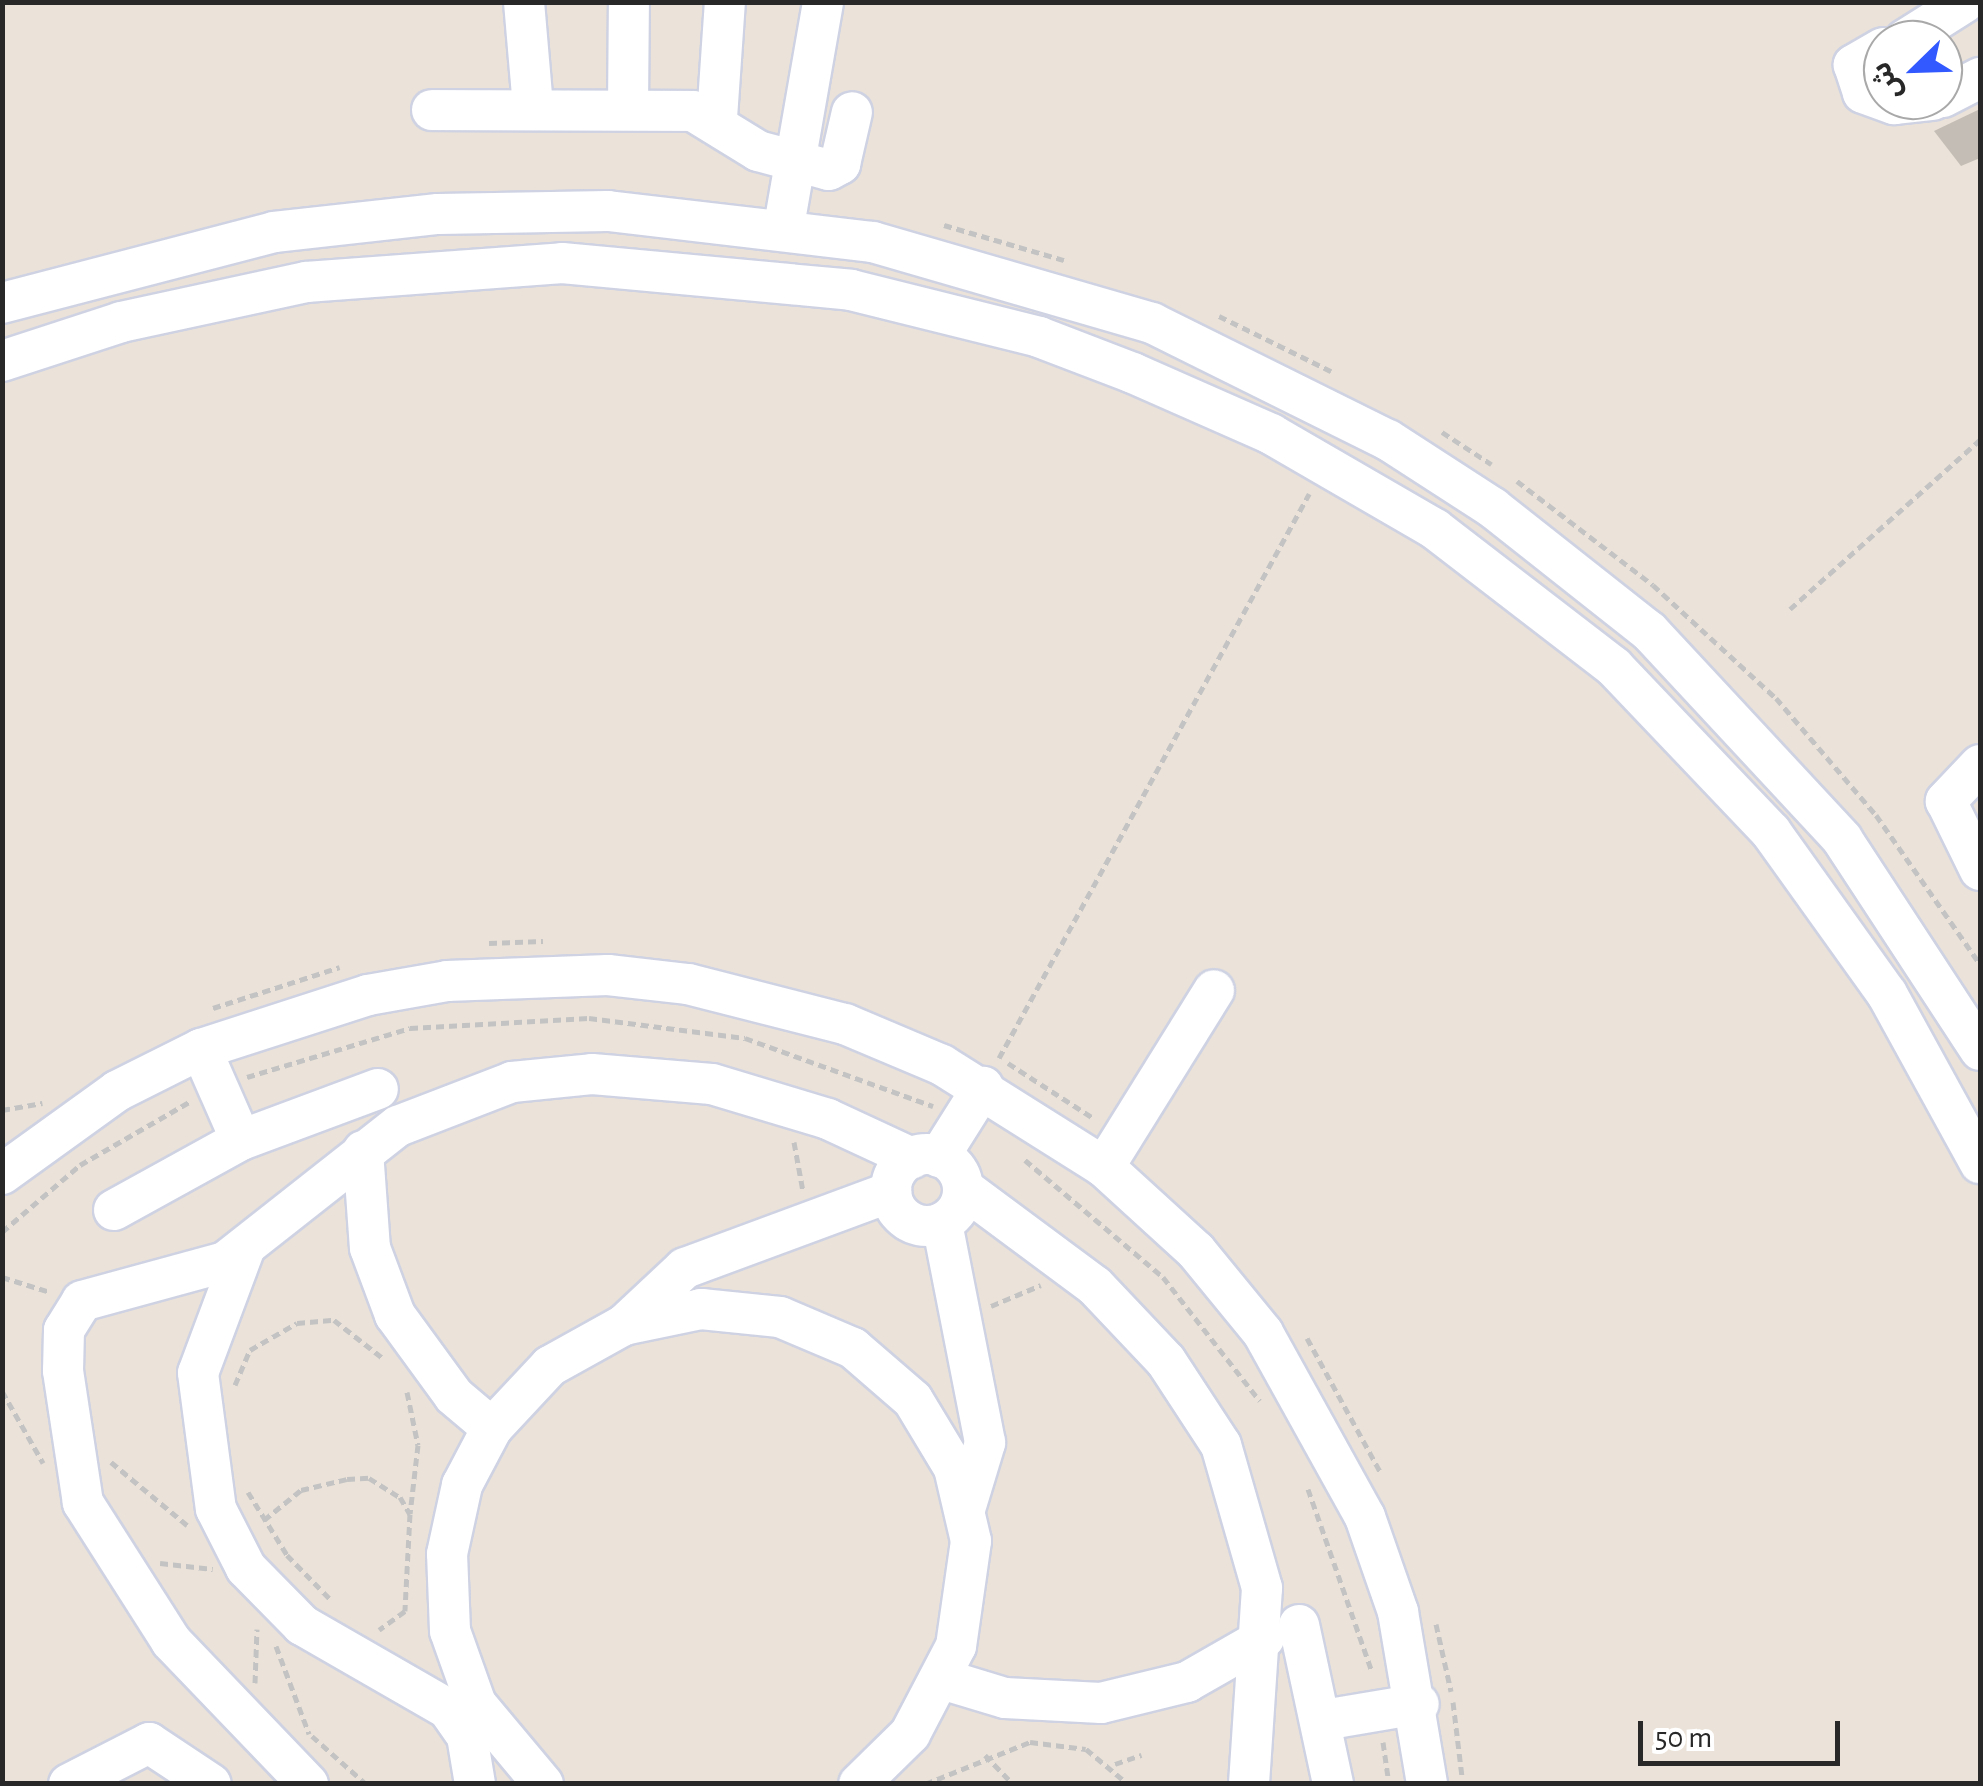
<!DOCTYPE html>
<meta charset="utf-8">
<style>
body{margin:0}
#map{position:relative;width:1983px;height:1786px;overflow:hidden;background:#ebe3d9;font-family:"Alegreya Sans","Noto Sans Arabic",sans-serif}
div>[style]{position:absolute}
.building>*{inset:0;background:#c3bdb6}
.path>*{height:5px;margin-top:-2.5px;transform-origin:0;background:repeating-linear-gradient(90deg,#c3c3c3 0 8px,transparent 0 13px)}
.roads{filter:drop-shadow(2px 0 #ced2e2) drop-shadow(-2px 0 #ced2e2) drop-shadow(0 2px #ced2e2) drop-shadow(0 -2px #ced2e2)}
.minor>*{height:40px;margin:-20px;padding:0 20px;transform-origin:20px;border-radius:20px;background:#fff}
.minor>.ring{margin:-20px;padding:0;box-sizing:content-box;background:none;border:40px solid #fff;border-radius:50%}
span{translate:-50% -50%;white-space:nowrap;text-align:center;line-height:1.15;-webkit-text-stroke:8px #fff;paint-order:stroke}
.frame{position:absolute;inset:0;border:5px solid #282828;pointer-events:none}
.north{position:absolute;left:1863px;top:20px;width:100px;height:100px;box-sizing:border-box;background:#fff;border:2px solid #a9a9a9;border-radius:50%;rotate:247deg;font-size:28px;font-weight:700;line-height:40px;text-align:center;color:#282828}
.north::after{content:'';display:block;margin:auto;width:35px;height:45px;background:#3258ff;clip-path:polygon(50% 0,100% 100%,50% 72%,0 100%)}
.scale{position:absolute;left:1638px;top:1721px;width:202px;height:45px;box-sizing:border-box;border:5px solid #282828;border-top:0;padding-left:12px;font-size:30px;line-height:35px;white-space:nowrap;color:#282828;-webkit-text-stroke:8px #fff;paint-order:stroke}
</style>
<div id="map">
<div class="building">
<div style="clip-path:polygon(1980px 109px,1980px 158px,1961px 166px,1934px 131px)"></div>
</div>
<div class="path">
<div style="left:944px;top:225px;width:125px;rotate:16.3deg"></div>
<div style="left:1219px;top:316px;width:125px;rotate:26.2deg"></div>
<div style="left:1442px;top:432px;width:59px;rotate:33.1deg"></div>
<div style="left:1517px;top:481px;width:171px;rotate:37.4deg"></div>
<div style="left:1653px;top:585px;width:167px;rotate:42.6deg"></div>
<div style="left:1776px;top:698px;width:154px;rotate:49.5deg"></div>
<div style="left:1876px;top:815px;width:182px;rotate:55.1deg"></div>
<div style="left:1790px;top:609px;width:254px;rotate:-41.7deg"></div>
<div style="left:489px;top:943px;width:54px;rotate:-2.1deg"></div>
<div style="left:213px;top:1008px;width:133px;rotate:-17.9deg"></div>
<div style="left:999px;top:1058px;width:644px;rotate:-61.2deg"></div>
<div style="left:1008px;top:1063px;width:103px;rotate:32.8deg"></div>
<div style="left:247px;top:1077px;width:170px;rotate:-16.7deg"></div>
<div style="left:410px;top:1028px;width:179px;rotate:-3.2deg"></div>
<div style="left:589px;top:1018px;width:157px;rotate:7.3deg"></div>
<div style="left:745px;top:1038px;width:200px;rotate:19.9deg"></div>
<div style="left:2px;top:1110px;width:41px;rotate:-9.9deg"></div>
<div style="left:794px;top:1142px;width:50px;rotate:79.6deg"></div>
<div style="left:1025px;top:1160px;width:181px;rotate:40.3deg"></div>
<div style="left:1163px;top:1277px;width:157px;rotate:52deg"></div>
<div style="left:2px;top:1232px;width:103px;rotate:-40.7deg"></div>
<div style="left:80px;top:1165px;width:128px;rotate:-30deg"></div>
<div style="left:2px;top:1277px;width:50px;rotate:17.4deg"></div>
<div style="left:991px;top:1306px;width:54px;rotate:-22.8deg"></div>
<div style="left:1307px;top:1338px;width:154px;rotate:61.3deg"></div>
<div style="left:235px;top:1385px;width:38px;rotate:-67deg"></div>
<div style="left:250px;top:1350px;width:54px;rotate:-29.9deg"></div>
<div style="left:297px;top:1323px;width:37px;rotate:-5deg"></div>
<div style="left:334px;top:1320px;width:63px;rotate:38deg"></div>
<div style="left:2px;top:1391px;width:83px;rotate:60.3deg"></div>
<div style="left:407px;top:1392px;width:54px;rotate:78.3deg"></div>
<div style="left:418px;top:1445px;width:69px;rotate:96.6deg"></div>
<div style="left:111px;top:1462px;width:99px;rotate:39.7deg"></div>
<div style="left:1308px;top:1489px;width:194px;rotate:70.7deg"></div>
<div style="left:248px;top:1492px;width:74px;rotate:58.2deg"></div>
<div style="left:287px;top:1555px;width:64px;rotate:45.6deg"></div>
<div style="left:264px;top:1520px;width:48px;rotate:-39deg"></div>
<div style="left:301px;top:1490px;width:47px;rotate:-13.4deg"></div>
<div style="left:347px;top:1479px;width:22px;rotate:-3deg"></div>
<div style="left:369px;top:1478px;width:36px;rotate:32deg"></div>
<div style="left:400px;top:1497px;width:20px;rotate:60deg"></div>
<div style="left:410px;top:1514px;width:97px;rotate:93deg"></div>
<div style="left:405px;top:1611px;width:32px;rotate:144deg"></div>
<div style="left:160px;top:1563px;width:53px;rotate:6.5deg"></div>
<div style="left:1436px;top:1624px;width:69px;rotate:77.4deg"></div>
<div style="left:276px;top:1646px;width:94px;rotate:69.4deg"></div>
<div style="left:255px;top:1683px;width:54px;rotate:-87.9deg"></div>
<div style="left:1453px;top:1702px;width:75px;rotate:83.1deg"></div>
<div style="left:312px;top:1736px;width:72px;rotate:41.6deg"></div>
<div style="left:1383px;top:1742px;width:42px;rotate:81.9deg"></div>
<div style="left:985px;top:1755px;width:40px;rotate:46deg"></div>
<div style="left:1115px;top:1764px;width:28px;rotate:-19deg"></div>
<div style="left:925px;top:1784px;width:113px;rotate:-21.8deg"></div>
<div style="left:1030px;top:1742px;width:56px;rotate:7.1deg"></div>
<div style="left:1086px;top:1749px;width:55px;rotate:39.8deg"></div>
</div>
<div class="roads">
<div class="minor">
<div style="left:524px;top:2px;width:105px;rotate:85.1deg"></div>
<div style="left:1905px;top:40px;width:71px;rotate:-32.3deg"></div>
<div style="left:1883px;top:48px;width:34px;rotate:150deg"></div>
<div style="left:1854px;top:65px;width:29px;rotate:72deg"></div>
<div style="left:1863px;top:93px;width:33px;rotate:20deg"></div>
<div style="left:1894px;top:104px;width:39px;rotate:-6deg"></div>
<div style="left:1943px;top:97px;width:42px;rotate:-27.2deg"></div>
<div style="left:628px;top:108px;width:106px;rotate:-89.5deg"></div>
<div style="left:432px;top:110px;width:261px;rotate:0.2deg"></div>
<div style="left:693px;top:111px;width:76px;rotate:31.6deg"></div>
<div style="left:758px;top:151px;width:73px;rotate:15deg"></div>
<div style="left:829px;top:170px;width:13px;rotate:-29deg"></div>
<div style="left:840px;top:164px;width:53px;rotate:-77deg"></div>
<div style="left:717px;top:118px;width:116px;rotate:-86.1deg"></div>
<div style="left:784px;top:226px;width:227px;rotate:-80.1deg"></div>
<div style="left:2px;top:303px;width:281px;rotate:-14.6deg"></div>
<div style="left:274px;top:232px;width:165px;rotate:-6.3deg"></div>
<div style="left:438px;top:214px;width:170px;rotate:-1deg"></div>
<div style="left:608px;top:211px;width:267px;rotate:6.7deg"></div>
<div style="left:873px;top:242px;width:291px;rotate:16.2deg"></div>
<div style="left:1152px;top:323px;width:263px;rotate:26.4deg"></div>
<div style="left:1388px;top:440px;width:125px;rotate:32.9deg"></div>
<div style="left:1493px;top:508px;width:199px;rotate:38.3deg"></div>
<div style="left:1649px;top:631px;width:284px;rotate:47.1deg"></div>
<div style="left:1842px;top:839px;width:252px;rotate:56.8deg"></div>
<div style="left:2px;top:361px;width:125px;rotate:-18.1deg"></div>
<div style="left:121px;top:322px;width:189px;rotate:-12.2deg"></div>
<div style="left:306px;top:282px;width:257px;rotate:-4.2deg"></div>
<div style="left:562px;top:263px;width:290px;rotate:5.3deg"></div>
<div style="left:851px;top:290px;width:194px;rotate:14deg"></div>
<div style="left:1039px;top:337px;width:101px;rotate:21deg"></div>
<div style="left:1133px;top:373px;width:151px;rotate:23.8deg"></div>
<div style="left:1271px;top:434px;width:190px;rotate:30.1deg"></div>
<div style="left:1435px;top:529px;width:226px;rotate:37.6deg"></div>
<div style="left:1614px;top:667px;width:228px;rotate:46.4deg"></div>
<div style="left:1771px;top:832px;width:199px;rotate:54.4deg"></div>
<div style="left:1887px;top:994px;width:193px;rotate:61.2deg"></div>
<div style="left:1980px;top:765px;width:50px;rotate:133.4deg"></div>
<div style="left:1946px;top:801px;width:77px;rotate:63.8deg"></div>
<div style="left:201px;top:1049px;width:99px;rotate:66.3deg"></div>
<div style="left:363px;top:1151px;width:97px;rotate:85.9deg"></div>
<div style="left:370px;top:1248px;width:72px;rotate:69.5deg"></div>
<div style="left:395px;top:1315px;width:100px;rotate:53.9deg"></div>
<div style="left:454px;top:1396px;width:50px;rotate:40.1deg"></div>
<div class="ring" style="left:891px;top:1154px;width:32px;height:32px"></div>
<div style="left:939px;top:1157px;width:83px;rotate:-57.8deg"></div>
<div style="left:1104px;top:1167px;width:208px;rotate:-58.1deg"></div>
<div style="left:2px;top:1174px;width:142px;rotate:-35.8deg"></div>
<div style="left:117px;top:1091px;width:94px;rotate:-26.6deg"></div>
<div style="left:201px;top:1049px;width:176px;rotate:-17.9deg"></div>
<div style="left:368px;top:995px;width:80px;rotate:-10deg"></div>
<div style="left:447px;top:981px;width:161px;rotate:-2.1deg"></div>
<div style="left:608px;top:975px;width:81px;rotate:6.4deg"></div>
<div style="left:688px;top:984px;width:162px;rotate:14.3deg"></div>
<div style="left:845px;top:1024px;width:105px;rotate:22.9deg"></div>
<div style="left:942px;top:1065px;width:191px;rotate:32.2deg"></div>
<div style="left:1104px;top:1167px;width:125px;rotate:42.4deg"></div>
<div style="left:1196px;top:1251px;width:106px;rotate:50.7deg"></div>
<div style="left:1263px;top:1333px;width:210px;rotate:61deg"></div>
<div style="left:1365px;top:1517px;width:101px;rotate:70.8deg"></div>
<div style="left:1398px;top:1612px;width:174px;rotate:80.4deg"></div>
<div style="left:963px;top:1188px;width:164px;rotate:36.6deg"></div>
<div style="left:1095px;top:1286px;width:103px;rotate:46.6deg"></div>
<div style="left:1166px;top:1361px;width:100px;rotate:56.8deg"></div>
<div style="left:1221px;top:1445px;width:149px;rotate:74deg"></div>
<div style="left:1262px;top:1588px;width:196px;rotate:93.8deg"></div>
<div style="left:114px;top:1210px;width:145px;rotate:-28.9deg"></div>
<div style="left:241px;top:1140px;width:146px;rotate:-20.4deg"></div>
<div style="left:942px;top:1223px;width:224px;rotate:78.9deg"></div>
<div style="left:985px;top:1443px;width:66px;rotate:106.8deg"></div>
<div style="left:244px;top:1250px;width:131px;rotate:110.5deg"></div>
<div style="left:198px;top:1373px;width:137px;rotate:82.5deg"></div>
<div style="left:216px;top:1509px;width:66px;rotate:63deg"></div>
<div style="left:246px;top:1568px;width:80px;rotate:45.5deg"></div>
<div style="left:302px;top:1625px;width:168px;rotate:29.9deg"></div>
<div style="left:448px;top:1709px;width:33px;rotate:55deg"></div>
<div style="left:467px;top:1736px;width:49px;rotate:80.5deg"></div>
<div style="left:624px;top:1325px;width:83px;rotate:-43.1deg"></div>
<div style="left:685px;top:1268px;width:220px;rotate:-20.3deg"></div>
<div style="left:1299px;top:1625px;width:163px;rotate:77.9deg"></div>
<div style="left:942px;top:1679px;width:66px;rotate:16.8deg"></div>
<div style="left:1005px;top:1698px;width:96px;rotate:3deg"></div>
<div style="left:1101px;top:1703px;width:89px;rotate:-13.7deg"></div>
<div style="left:1187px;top:1682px;width:89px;rotate:-29.7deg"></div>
<div style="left:1324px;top:1720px;width:96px;rotate:-9.6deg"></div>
<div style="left:69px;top:1784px;width:90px;rotate:-27.1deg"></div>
<div style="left:149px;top:1743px;width:74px;rotate:33.5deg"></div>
<div style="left:308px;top:1784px;width:198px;rotate:-133.8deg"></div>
<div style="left:171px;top:1641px;width:164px;rotate:-122.5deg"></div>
<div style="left:83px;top:1503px;width:134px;rotate:-98.6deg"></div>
<div style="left:63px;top:1371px;width:41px;rotate:-88.6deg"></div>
<div style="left:64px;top:1330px;width:34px;rotate:-58deg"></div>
<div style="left:82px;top:1301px;width:148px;rotate:-15.3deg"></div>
<div style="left:225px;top:1262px;width:220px;rotate:-38.2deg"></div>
<div style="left:398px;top:1126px;width:122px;rotate:-21.1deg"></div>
<div style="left:512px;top:1082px;width:80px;rotate:-5.7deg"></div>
<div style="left:592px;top:1074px;width:120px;rotate:4.8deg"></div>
<div style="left:712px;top:1084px;width:121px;rotate:16.8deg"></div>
<div style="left:828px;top:1119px;width:93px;rotate:24.9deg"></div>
<div style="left:543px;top:1784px;width:104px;rotate:-129.9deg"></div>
<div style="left:476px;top:1704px;width:77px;rotate:-109.6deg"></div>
<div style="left:450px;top:1631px;width:77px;rotate:-92.2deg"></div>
<div style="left:447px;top:1554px;width:71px;rotate:-77.7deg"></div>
<div style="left:462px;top:1485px;width:64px;rotate:-62.2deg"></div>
<div style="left:492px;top:1428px;width:85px;rotate:-46.9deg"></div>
<div style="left:550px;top:1366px;width:85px;rotate:-29deg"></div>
<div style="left:624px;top:1325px;width:79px;rotate:-11.7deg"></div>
<div style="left:701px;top:1309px;width:79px;rotate:5.8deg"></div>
<div style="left:780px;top:1317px;width:79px;rotate:23deg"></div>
<div style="left:853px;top:1348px;width:79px;rotate:40.9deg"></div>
<div style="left:913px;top:1400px;width:79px;rotate:58.9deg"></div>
<div style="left:954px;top:1468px;width:75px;rotate:76.9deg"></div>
<div style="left:971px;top:1541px;width:106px;rotate:98.1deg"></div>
<div style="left:956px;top:1646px;width:99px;rotate:117.6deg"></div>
<div style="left:910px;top:1734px;width:71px;rotate:135.6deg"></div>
</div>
</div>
<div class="frame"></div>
<div class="north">ش</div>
<div class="scale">50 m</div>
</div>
